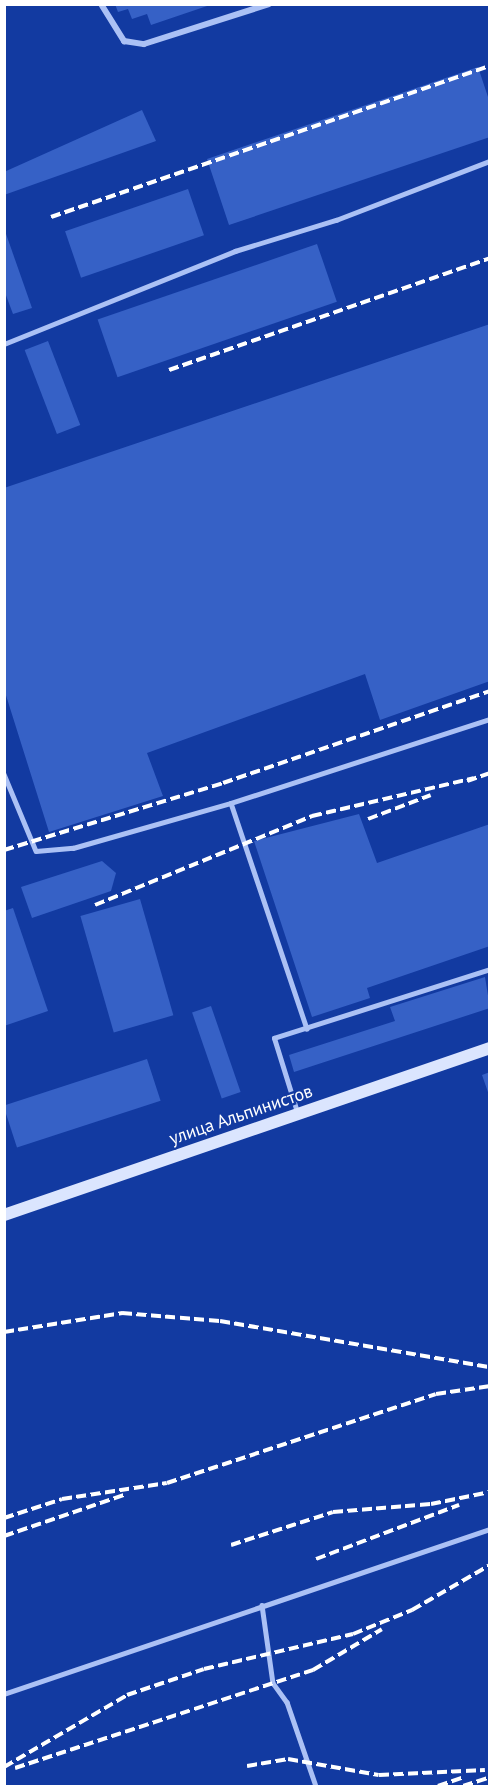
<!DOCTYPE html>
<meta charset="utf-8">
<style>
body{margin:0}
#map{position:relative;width:494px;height:1791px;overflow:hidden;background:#123aa1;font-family:"PT Sans",sans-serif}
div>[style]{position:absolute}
.building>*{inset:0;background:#3661c6;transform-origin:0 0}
.lane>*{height:4.5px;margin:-2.25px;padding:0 2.25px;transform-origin:2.25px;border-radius:2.25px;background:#abc1f5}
.street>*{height:6px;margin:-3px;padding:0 3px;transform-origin:3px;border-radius:3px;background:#abc1f5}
.secondary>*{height:12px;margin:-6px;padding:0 6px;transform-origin:6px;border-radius:6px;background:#dbe5fe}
.rail>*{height:4px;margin-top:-2px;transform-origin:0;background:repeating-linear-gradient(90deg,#fff 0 10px,transparent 0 14.5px)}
span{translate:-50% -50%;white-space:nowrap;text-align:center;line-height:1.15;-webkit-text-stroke:4.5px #123aa1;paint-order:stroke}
.street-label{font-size:18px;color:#fff}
.frame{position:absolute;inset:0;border:6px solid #fff;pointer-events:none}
</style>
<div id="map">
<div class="building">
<div style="clip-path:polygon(115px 4px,210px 4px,210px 5px,151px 25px,147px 14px,132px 19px,128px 9px,118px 12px)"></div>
<div style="clip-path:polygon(478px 67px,490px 103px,490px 137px,229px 225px,207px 159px)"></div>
<div style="clip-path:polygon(142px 110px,156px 141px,4px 195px,4px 172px)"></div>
<div style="left:188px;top:189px;width:49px;height:130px;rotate:71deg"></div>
<div style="clip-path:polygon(5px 231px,32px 308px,13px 314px,4px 290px)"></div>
<div style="left:317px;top:244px;width:61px;height:232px;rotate:71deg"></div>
<div style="clip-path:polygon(490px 324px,490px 681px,380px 720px,365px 674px,147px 753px,163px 796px,49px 832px,4px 689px,4px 488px)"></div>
<div style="left:48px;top:341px;width:90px;height:25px;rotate:69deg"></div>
<div style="clip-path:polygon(359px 814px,377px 863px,490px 824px,490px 946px,367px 988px,370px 998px,312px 1017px,254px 841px)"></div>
<div style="clip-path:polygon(102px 861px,116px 873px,111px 891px,32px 918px,21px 887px)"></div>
<div style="left:140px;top:899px;width:121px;height:62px;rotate:74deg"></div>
<div style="clip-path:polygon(13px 908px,48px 1011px,4px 1026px,4px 911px)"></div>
<div style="clip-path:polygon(485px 977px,490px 1008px,294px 1072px,289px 1055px,395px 1021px,390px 1007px)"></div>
<div style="left:211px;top:1006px;width:91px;height:20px;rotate:71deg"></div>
<div style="left:147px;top:1059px;width:44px;height:151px;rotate:72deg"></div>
<div style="clip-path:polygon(490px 1072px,490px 1095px,489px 1095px,482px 1075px)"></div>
</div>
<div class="lane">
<div style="left:4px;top:344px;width:249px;rotate:-21.9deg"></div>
<div style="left:235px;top:251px;width:106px;rotate:-17.1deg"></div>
<div style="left:336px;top:220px;width:165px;rotate:-21deg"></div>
<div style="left:4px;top:774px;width:83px;rotate:67.4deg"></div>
<div style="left:36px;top:851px;width:37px;rotate:-5deg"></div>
<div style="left:73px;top:848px;width:164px;rotate:-15.9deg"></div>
<div style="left:231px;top:803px;width:238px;rotate:71.4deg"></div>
<div style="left:231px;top:803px;width:272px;rotate:-18deg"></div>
<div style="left:297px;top:1112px;width:77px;rotate:-107.3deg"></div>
<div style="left:274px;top:1038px;width:227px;rotate:-17.7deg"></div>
<div style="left:262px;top:1605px;width:79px;rotate:82deg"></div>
<div style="left:273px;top:1683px;width:24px;rotate:54deg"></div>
<div style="left:287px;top:1702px;width:89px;rotate:71deg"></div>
<div style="left:4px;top:1694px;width:513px;rotate:-18.75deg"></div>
</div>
<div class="street">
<div style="left:101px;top:4px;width:44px;rotate:58.1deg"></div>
<div style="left:124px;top:41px;width:20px;rotate:9deg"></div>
<div style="left:144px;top:44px;width:131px;rotate:-17.7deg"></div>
</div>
<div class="secondary">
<div style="left:4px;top:1215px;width:514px;rotate:-18.96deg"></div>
</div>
<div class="rail">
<div style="left:51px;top:217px;width:464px;rotate:-19deg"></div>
<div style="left:169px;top:370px;width:340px;rotate:-19.2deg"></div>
<div style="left:467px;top:781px;width:24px;rotate:-19deg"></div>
<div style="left:368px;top:819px;width:67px;rotate:-20.9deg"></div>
<div style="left:4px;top:850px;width:229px;rotate:-17deg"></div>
<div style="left:223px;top:783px;width:282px;rotate:-19deg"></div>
<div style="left:95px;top:905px;width:235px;rotate:-22.3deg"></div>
<div style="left:312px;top:816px;width:166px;rotate:-13.2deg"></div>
<div style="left:4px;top:1332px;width:120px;rotate:-9.1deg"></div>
<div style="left:122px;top:1313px;width:98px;rotate:4.7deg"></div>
<div style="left:220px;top:1321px;width:274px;rotate:9.7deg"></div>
<div style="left:4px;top:1518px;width:61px;rotate:-18.1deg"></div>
<div style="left:62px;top:1499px;width:106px;rotate:-8.7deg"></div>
<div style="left:167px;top:1483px;width:283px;rotate:-18.3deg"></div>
<div style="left:436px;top:1394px;width:55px;rotate:-8.4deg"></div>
<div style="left:4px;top:1536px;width:127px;rotate:-18.9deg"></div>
<div style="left:231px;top:1545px;width:107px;rotate:-17.9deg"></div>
<div style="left:333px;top:1512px;width:98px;rotate:-4.7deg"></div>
<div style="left:431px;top:1504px;width:60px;rotate:-11.5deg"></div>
<div style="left:316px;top:1559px;width:153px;rotate:-20.7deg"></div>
<div style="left:247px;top:1766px;width:42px;rotate:-9.7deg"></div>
<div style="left:288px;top:1759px;width:92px;rotate:10deg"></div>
<div style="left:379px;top:1775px;width:106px;rotate:-2.7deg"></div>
<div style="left:4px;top:1767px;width:143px;rotate:-30.3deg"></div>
<div style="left:127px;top:1695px;width:81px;rotate:-18.7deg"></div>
<div style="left:204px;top:1669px;width:153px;rotate:-13.2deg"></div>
<div style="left:353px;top:1634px;width:64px;rotate:-22.1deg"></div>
<div style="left:412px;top:1610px;width:90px;rotate:-30deg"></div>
<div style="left:15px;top:1768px;width:314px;rotate:-18.2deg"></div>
<div style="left:313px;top:1670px;width:80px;rotate:-30.7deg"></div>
<div style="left:438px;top:1786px;width:28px;rotate:-19deg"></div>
<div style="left:463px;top:1786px;width:28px;rotate:-18deg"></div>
</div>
<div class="street-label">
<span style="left:241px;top:1115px;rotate:-19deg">улица Альпинистов</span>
</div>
<div class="frame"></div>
</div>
